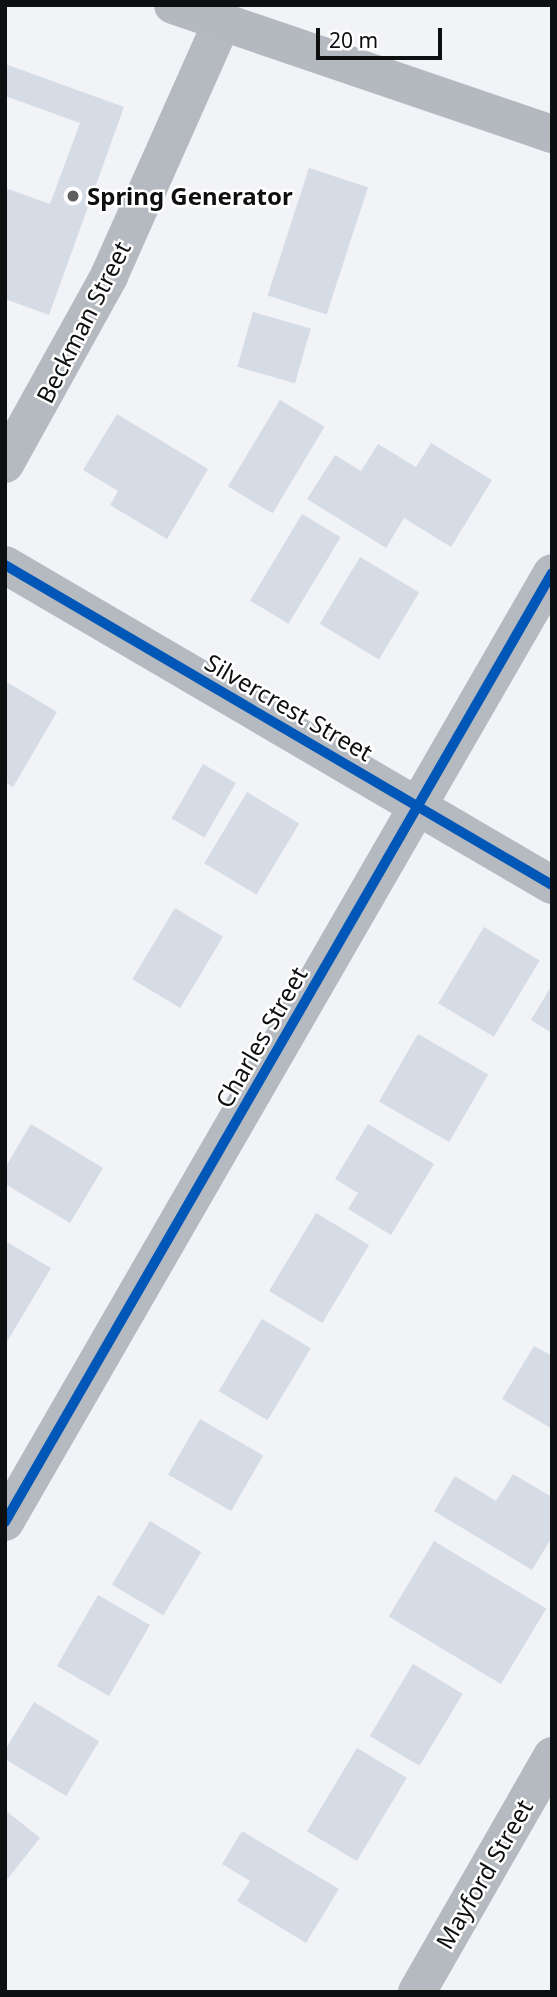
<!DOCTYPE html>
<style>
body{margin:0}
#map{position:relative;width:557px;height:1997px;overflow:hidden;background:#f1f3f6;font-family:"Noto Sans",sans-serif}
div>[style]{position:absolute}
.building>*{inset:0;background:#d5dce6;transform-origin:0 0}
.street>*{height:38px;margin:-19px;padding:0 19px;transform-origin:19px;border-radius:19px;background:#b5b9c0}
.secondary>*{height:38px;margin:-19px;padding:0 19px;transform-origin:19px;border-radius:19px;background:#b4b8bf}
.cycleway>*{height:10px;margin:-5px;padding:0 5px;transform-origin:5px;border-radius:5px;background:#0057b8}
.dots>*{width:19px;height:19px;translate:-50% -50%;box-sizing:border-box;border:4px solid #fff;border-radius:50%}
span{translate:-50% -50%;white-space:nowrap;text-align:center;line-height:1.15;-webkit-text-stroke:5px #fff;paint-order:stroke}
.poi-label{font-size:24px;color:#0e0f10;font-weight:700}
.left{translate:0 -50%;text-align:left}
.street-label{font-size:24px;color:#0e0f10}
.frame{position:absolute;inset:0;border:7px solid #0e0f10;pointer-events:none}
.scale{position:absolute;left:316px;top:28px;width:126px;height:32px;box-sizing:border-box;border:4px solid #0e0f10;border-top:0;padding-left:9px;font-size:21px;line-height:24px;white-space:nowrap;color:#0e0f10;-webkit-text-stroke:5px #fff;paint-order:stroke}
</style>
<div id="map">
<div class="building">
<div style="clip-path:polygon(5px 64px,124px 107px,49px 315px,5px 299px,5px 188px,50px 204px,80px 123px,5px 96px)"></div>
<div style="left:309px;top:168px;width:62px;height:134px;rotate:18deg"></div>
<div style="left:253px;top:312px;width:60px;height:57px;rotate:16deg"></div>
<div style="left:280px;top:400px;width:52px;height:101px;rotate:31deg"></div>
<div style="clip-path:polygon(117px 414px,208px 469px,167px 539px,110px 505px,118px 491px,83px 470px)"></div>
<div style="clip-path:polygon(431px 443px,492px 480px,451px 547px,404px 518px,386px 548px,307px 499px,335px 455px,361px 471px,378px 444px,416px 467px)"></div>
<div style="left:302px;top:514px;width:45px;height:101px;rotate:31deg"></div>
<div style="left:360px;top:557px;width:69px;height:78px;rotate:31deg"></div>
<div style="clip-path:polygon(5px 681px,57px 712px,13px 787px,5px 782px)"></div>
<div style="left:203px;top:764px;width:38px;height:63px;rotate:30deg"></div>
<div style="left:247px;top:792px;width:61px;height:83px;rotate:31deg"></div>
<div style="left:175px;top:908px;width:56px;height:83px;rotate:31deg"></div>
<div style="left:484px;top:927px;width:65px;height:89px;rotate:31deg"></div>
<div style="clip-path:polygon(552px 985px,552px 1033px,531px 1020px)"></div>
<div style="left:418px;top:1034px;width:81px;height:78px;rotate:30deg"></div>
<div style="clip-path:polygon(31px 1124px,103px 1168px,70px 1223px,5px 1184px,5px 1168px)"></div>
<div style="clip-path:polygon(368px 1124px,434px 1164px,391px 1235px,348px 1209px,358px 1193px,335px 1179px)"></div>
<div style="left:316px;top:1213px;width:62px;height:91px;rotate:31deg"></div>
<div style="clip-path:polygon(5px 1241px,51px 1268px,5px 1345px)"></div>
<div style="left:262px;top:1319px;width:57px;height:84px;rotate:31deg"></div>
<div style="clip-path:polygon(534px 1346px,552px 1356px,552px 1429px,502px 1399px)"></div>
<div style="left:200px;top:1419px;width:73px;height:64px;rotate:30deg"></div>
<div style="clip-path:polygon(513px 1474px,552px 1497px,552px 1537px,532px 1570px,434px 1511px,455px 1476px,496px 1501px)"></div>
<div style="left:150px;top:1521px;width:60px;height:74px;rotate:31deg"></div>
<div style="left:434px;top:1541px;width:131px;height:88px;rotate:31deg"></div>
<div style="left:98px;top:1595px;width:60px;height:82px;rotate:30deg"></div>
<div style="left:413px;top:1664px;width:58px;height:84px;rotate:31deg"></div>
<div style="left:34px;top:1702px;width:76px;height:64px;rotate:31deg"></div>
<div style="left:357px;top:1748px;width:58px;height:97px;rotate:31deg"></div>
<div style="clip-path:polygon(5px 1810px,40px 1838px,5px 1882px)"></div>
<div style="clip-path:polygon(242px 1831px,339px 1889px,306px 1943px,237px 1901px,250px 1881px,222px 1864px)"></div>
</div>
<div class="street">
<div style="left:5px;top:464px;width:215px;rotate:-61deg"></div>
<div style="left:109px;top:276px;width:278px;rotate:-66deg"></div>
<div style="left:5px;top:565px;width:634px;rotate:30.33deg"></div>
<div style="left:5px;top:1522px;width:1095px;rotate:-60.04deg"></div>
<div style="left:417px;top:1992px;width:272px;rotate:-60.2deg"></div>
</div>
<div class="secondary">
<div style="left:173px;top:5px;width:400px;rotate:18.8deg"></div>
</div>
<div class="cycleway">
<div style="left:5px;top:565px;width:634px;rotate:30.33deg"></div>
<div style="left:5px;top:1522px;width:1095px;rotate:-60.04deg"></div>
</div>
<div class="dots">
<div style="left:73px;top:196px;background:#5d5f60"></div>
</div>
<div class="poi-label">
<span class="left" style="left:87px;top:196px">Spring Generator</span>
</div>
<div class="street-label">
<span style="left:83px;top:322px;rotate:-63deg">Beckman Street</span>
<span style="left:289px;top:707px;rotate:30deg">Silvercrest Street</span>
<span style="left:261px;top:1037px;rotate:-60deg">Charles Street</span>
<span style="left:484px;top:1874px;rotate:-60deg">Mayford Street</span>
</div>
<div class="frame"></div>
<div class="scale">20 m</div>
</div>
